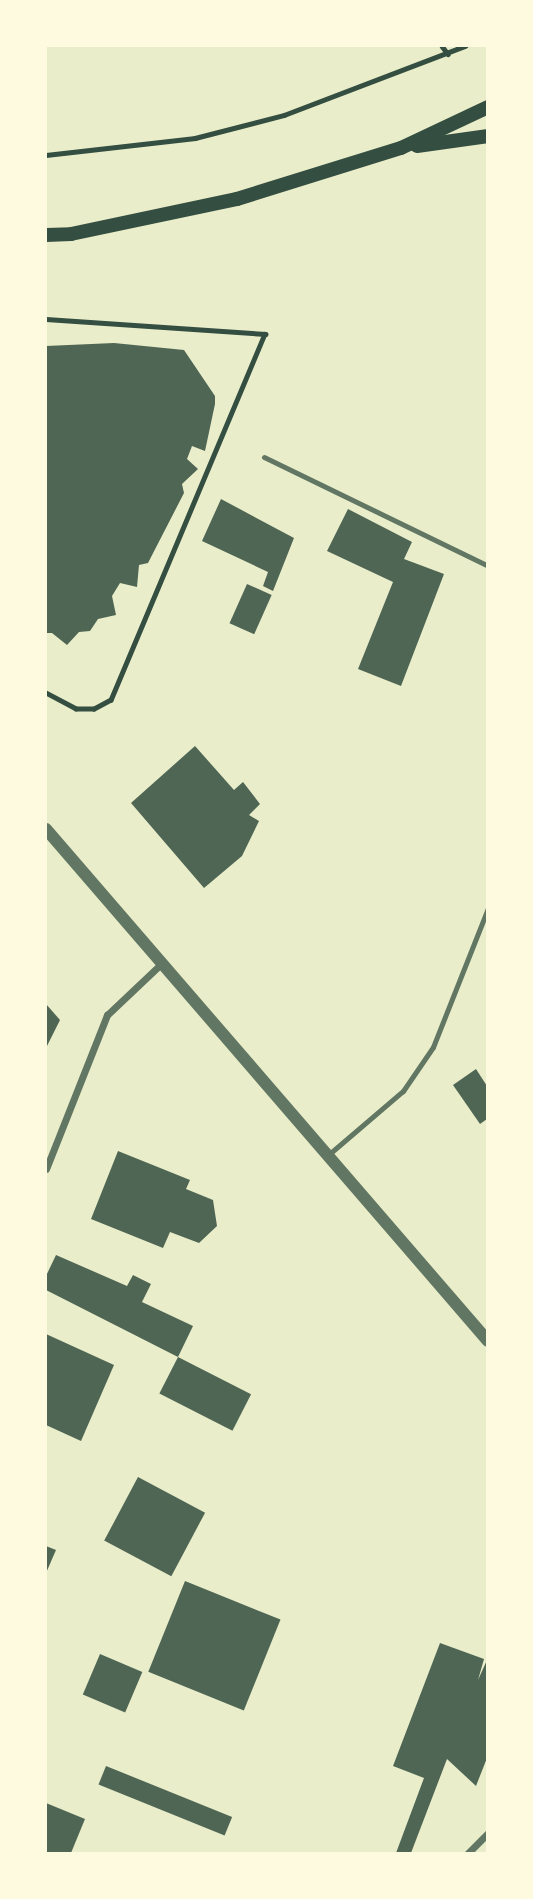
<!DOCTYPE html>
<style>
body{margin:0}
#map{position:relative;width:533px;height:1899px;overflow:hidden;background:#e9edc9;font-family:Spectral,serif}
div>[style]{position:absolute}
.building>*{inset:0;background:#4f6655;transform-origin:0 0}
.path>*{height:4.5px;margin:-2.25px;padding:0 2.25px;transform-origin:2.25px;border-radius:2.25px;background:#344e41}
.service>*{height:5px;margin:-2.5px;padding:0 2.5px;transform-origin:2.5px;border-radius:2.5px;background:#617663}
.minor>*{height:7px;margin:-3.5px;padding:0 3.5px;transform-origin:3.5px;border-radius:3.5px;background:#617663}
.tertiary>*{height:12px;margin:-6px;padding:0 6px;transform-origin:6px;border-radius:6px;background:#617663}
.secondary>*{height:14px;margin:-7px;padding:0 7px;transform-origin:7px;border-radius:7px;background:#344e41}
span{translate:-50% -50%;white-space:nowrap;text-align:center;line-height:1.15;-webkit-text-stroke:7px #fefae0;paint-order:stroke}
.frame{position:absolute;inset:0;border:47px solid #fefae0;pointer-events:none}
</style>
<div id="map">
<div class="building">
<div style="clip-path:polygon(114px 343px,184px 350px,215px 396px,215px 404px,205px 451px,192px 446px,187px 459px,198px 469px,182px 484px,184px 493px,148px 563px,139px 565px,137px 587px,120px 583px,112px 596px,116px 615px,98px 619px,90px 631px,79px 632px,67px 645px,52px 633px,46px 633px,46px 346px)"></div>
<div style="clip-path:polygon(221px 499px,294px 538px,273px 591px,263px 586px,268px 572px,202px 541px)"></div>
<div style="clip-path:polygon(348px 509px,412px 542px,404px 559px,444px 574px,401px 686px,358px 669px,393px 582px,327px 551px)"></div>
<div style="left:247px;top:584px;width:27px;height:43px;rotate:24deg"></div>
<div style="clip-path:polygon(195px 746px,234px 790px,243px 782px,260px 804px,249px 815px,259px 821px,242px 856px,204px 888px,131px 803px)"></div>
<div style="clip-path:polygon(46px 1004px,60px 1020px,46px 1048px)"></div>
<div style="clip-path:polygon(476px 1069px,487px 1086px,487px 1119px,480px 1124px,453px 1085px)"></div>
<div style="clip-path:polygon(118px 1151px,190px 1180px,186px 1189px,213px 1200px,217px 1226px,199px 1243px,170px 1232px,163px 1248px,91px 1219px)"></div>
<div style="clip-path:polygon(56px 1255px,127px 1286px,133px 1275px,151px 1284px,142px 1302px,193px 1326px,178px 1357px,46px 1290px,46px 1276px)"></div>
<div style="clip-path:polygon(46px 1334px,114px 1365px,81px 1441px,46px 1425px)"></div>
<div style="left:178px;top:1357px;width:82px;height:41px;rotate:27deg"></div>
<div style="left:138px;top:1477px;width:76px;height:72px;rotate:28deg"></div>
<div style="clip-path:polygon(46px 1546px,56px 1550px,46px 1573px)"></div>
<div style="left:185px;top:1581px;width:103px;height:98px;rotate:22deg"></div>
<div style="clip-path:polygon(440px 1643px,484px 1659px,478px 1680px,487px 1660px,487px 1758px,476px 1786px,447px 1759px,411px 1853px,396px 1853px,424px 1778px,393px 1766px)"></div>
<div style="left:100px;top:1654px;width:46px;height:44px;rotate:23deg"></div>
<div style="left:106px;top:1766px;width:136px;height:20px;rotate:22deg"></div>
<div style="clip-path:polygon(46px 1803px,85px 1819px,71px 1853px,46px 1853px)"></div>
</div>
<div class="path">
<div style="left:442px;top:46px;width:10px;rotate:53deg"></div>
<div style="left:46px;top:155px;width:150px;rotate:-6.5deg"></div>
<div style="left:195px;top:138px;width:92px;rotate:-14.5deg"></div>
<div style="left:284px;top:115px;width:194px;rotate:-20.9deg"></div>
<div style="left:46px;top:319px;width:220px;rotate:3.9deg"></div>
<div style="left:265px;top:334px;width:397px;rotate:112.8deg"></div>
<div style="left:111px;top:700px;width:19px;rotate:152deg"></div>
<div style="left:94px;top:709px;width:18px;rotate:180deg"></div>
<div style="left:76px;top:709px;width:34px;rotate:-152deg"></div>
</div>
<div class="service">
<div style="left:264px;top:457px;width:249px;rotate:25.9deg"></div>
<div style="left:328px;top:1155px;width:99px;rotate:-40.5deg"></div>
<div style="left:403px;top:1091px;width:53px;rotate:-55.7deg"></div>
<div style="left:433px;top:1047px;width:149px;rotate:-68.4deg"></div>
</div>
<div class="minor">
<div style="left:46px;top:1169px;width:166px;rotate:-68.4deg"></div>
<div style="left:107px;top:1015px;width:76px;rotate:-43.4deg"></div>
<div style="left:467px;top:1854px;width:30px;rotate:-45deg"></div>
</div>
<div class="tertiary">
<div style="left:46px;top:829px;width:676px;rotate:49.2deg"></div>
</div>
<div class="secondary">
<div style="left:417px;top:146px;width:72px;rotate:-8deg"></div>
<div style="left:46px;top:235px;width:25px;rotate:-2deg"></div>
<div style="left:71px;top:234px;width:170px;rotate:-11.9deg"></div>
<div style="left:237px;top:199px;width:172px;rotate:-17.3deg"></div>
<div style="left:401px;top:148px;width:96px;rotate:-25.2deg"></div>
</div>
<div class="frame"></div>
</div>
